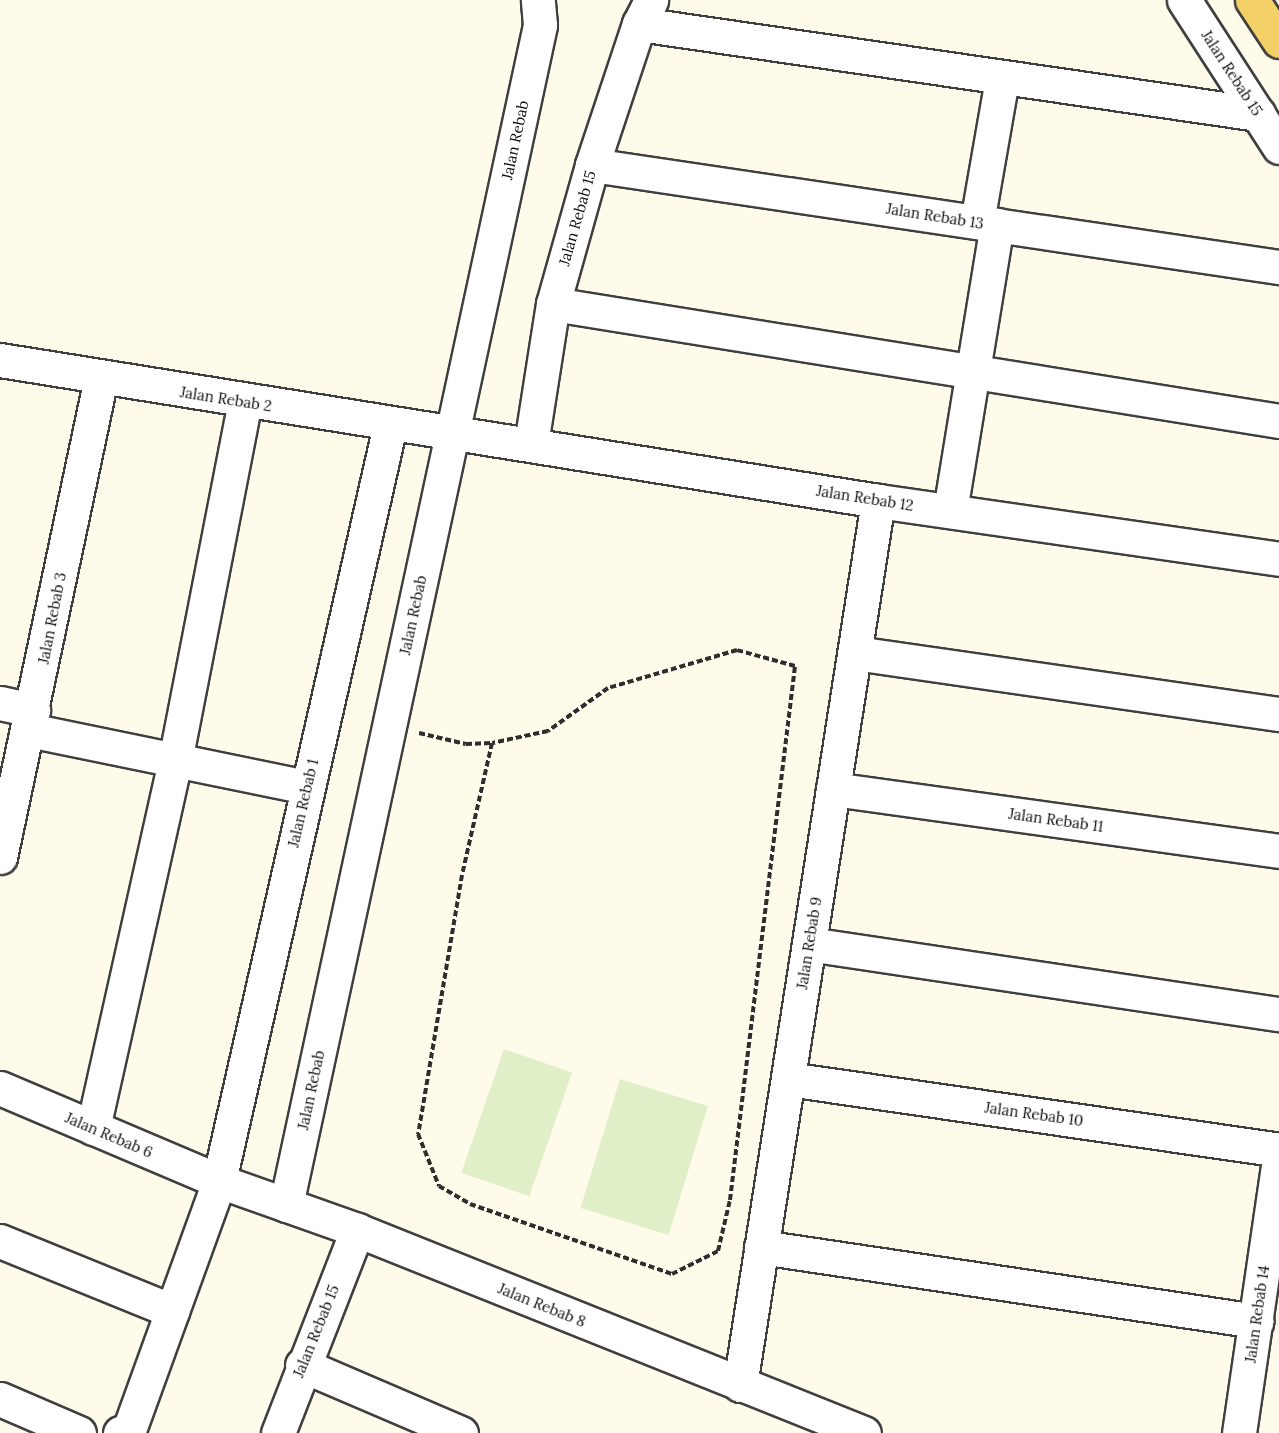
<!DOCTYPE html>
<style>
body{margin:0}
#map{position:relative;width:1279px;height:1433px;overflow:hidden;background:#fefbeb;font-family:Lora,serif}
div>[style]{position:absolute}
.pitch>*{inset:0;background:#e1efc8;transform-origin:0 0}
.path>*{height:4px;margin-top:-2px;transform-origin:0;background:repeating-linear-gradient(90deg,#2e2e2e 0 6px,transparent 0 9px)}
.roads{filter:drop-shadow(2px 0 #3f3f3f) drop-shadow(-2px 0 #3f3f3f) drop-shadow(0 2px #3f3f3f) drop-shadow(0 -2px #3f3f3f)}
.minor>*{height:33px;margin:-16.5px;padding:0 16.5px;transform-origin:16.5px;border-radius:16.5px;background:#fff}
.major>*{height:33px;margin:-16.5px;padding:0 16.5px;transform-origin:16.5px;border-radius:16.5px;background:#f4d166}
span{translate:-50% -50%;white-space:nowrap;text-align:center;line-height:1.15;-webkit-text-stroke:6px #fff;paint-order:stroke}
.street-label{font-size:15px;color:#0c0c0c}
</style>
<div id="map">
<div class="pitch">
<div style="left:504px;top:1049px;width:72px;height:131px;rotate:19deg"></div>
<div style="left:620px;top:1079px;width:92px;height:135px;rotate:17deg"></div>
</div>
<div class="path">
<div style="left:419px;top:733px;width:48px;rotate:13.2deg"></div>
<div style="left:466px;top:744px;width:26px;rotate:-2deg"></div>
<div style="left:492px;top:743px;width:135px;rotate:102.8deg"></div>
<div style="left:462px;top:875px;width:263px;rotate:99.6deg"></div>
<div style="left:418px;top:1134px;width:56px;rotate:68deg"></div>
<div style="left:439px;top:1186px;width:36px;rotate:30deg"></div>
<div style="left:470px;top:1204px;width:214px;rotate:19.1deg"></div>
<div style="left:672px;top:1274px;width:51px;rotate:-26.6deg"></div>
<div style="left:718px;top:1251px;width:52px;rotate:-76.8deg"></div>
<div style="left:730px;top:1200px;width:538px;rotate:-83.06deg"></div>
<div style="left:795px;top:666px;width:60px;rotate:-164.6deg"></div>
<div style="left:737px;top:650px;width:134px;rotate:163.6deg"></div>
<div style="left:608px;top:688px;width:74px;rotate:144.4deg"></div>
<div style="left:548px;top:731px;width:57px;rotate:167.9deg"></div>
</div>
<div class="roads">
<div class="minor">
<div style="left:1184px;top:0;width:175px;rotate:57.1deg"></div>
<div style="left:639px;top:24px;width:626px;rotate:8.27deg"></div>
<div style="left:592px;top:165px;width:695px;rotate:8.45deg"></div>
<div style="left:977px;top:222px;width:145px;rotate:-80.1deg"></div>
<div style="left:553px;top:304px;width:735px;rotate:9.15deg"></div>
<div style="left:0;top:360px;width:889px;rotate:9.12deg"></div>
<div style="left:878px;top:501px;width:405px;rotate:8.2deg"></div>
<div style="left:531px;top:444px;width:142px;rotate:-81.1deg"></div>
<div style="left:553px;top:304px;width:144px;rotate:-74.3deg"></div>
<div style="left:592px;top:165px;width:149px;rotate:-71.6deg"></div>
<div style="left:639px;top:24px;width:27px;rotate:-63deg"></div>
<div style="left:950px;top:511px;width:290px;rotate:-80.7deg"></div>
<div style="left:855px;top:653px;width:428px;rotate:8.2deg"></div>
<div style="left:0;top:703px;width:34px;rotate:12deg"></div>
<div style="left:29px;top:730px;width:284px;rotate:11.6deg"></div>
<div style="left:833px;top:789px;width:450px;rotate:7.9deg"></div>
<div style="left:0;top:857px;width:489px;rotate:-78.1deg"></div>
<div style="left:809px;top:944px;width:475px;rotate:8.5deg"></div>
<div style="left:788px;top:1079px;width:496px;rotate:8.2deg"></div>
<div style="left:0;top:1088px;width:238px;rotate:23deg"></div>
<div style="left:219px;top:1181px;width:146px;rotate:19.5deg"></div>
<div style="left:357px;top:1230px;width:546px;rotate:21.82deg"></div>
<div style="left:93px;top:1128px;width:376px;rotate:-77.4deg"></div>
<div style="left:175px;top:761px;width:366px;rotate:-79deg"></div>
<div style="left:286px;top:1205px;width:1207px;rotate:-77.85deg"></div>
<div style="left:540px;top:25px;width:25px;rotate:-95deg"></div>
<div style="left:0;top:1241px;width:186px;rotate:22.1deg"></div>
<div style="left:761px;top:1247px;width:501px;rotate:8.5deg"></div>
<div style="left:302px;top:1365px;width:173px;rotate:23.2deg"></div>
<div style="left:740px;top:1385px;width:895px;rotate:-81.13deg"></div>
<div style="left:0;top:1399px;width:86px;rotate:23.3deg"></div>
<div style="left:120px;top:1433px;width:9px;rotate:-18deg"></div>
<div style="left:129px;top:1430px;width:265px;rotate:-70.1deg"></div>
<div style="left:219px;top:1181px;width:775px;rotate:-77.25deg"></div>
<div style="left:278px;top:1433px;width:218px;rotate:-68.7deg"></div>
<div style="left:1239px;top:1433px;width:277px;rotate:-81.7deg"></div>
</div>
<div class="major">
<div style="left:1252px;top:0;width:49px;rotate:56.6deg"></div>
</div>
</div>
<div class="street-label">
<span style="left:1232px;top:73px;rotate:57deg">Jalan Rebab 15</span>
<span style="left:515px;top:140px;rotate:-78deg">Jalan Rebab</span>
<span style="left:935px;top:216px;rotate:9deg">Jalan Rebab 13</span>
<span style="left:577px;top:218px;rotate:-74deg">Jalan Rebab 15</span>
<span style="left:226px;top:399px;rotate:9deg">Jalan Rebab 2</span>
<span style="left:865px;top:498px;rotate:9deg">Jalan Rebab 12</span>
<span style="left:413px;top:615px;rotate:-78deg">Jalan Rebab</span>
<span style="left:52px;top:618px;rotate:-79deg">Jalan Rebab 3</span>
<span style="left:303px;top:803px;rotate:-77deg">Jalan Rebab 1</span>
<span style="left:1056px;top:820px;rotate:8deg">Jalan Rebab 11</span>
<span style="left:809px;top:943px;rotate:-81deg">Jalan Rebab 9</span>
<span style="left:311px;top:1090px;rotate:-78deg">Jalan Rebab</span>
<span style="left:1034px;top:1114px;rotate:8deg">Jalan Rebab 10</span>
<span style="left:109px;top:1135px;rotate:23deg">Jalan Rebab 6</span>
<span style="left:542px;top:1305px;rotate:22deg">Jalan Rebab 8</span>
<span style="left:1257px;top:1314px;rotate:-82deg">Jalan Rebab 14</span>
<span style="left:316px;top:1331px;rotate:-68deg">Jalan Rebab 15</span>
</div>
</div>
